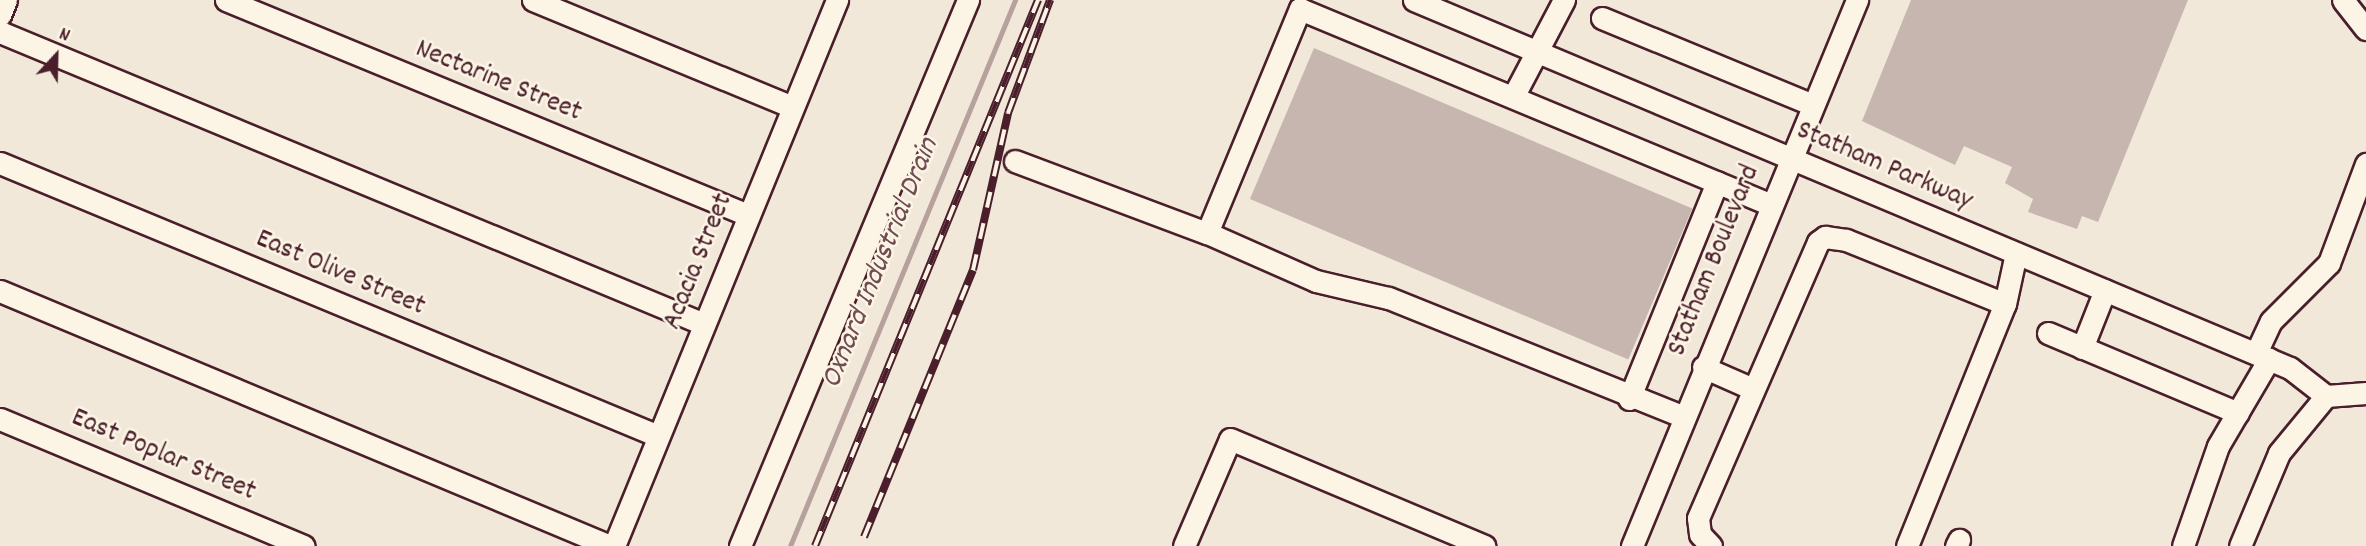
<!DOCTYPE html>
<style>
body{margin:0}
#map{position:relative;width:2366px;height:546px;overflow:hidden;background:#f1e8da;font-family:Dekko,sans-serif}
div>[style]{position:absolute}
.stream>*{height:5px;margin:-2.5px;padding:0 2.5px;transform-origin:2.5px;border-radius:2.5px;background:#b6a19c}
.building>*{inset:0;background:#c7b6af;transform-origin:0 0}
.roads{filter:drop-shadow(2px 0 #4a1f2b) drop-shadow(-2px 0 #4a1f2b) drop-shadow(0 2px #4a1f2b) drop-shadow(0 -2px #4a1f2b)}
.minor>*{height:21px;margin:-10.5px;padding:0 10.5px;transform-origin:10.5px;border-radius:10.5px;background:#fcf5e5}
.rail>*{height:8px;margin-top:-4px;transform-origin:0;background:repeating-linear-gradient(90deg,#fcf5e5 0 16px,#4a1f2b 0 32px);box-sizing:border-box;border-block:2px solid #4a1f2b}
span{translate:-50% -50%;white-space:nowrap;text-align:center;line-height:1.15;-webkit-text-stroke:5px #fcf5e5;paint-order:stroke}
.street-label{font-size:28px;color:#4a1f2b}
.water-label{font-size:30px;color:#704c53;font-style:italic}
.north{position:absolute;left:21px;top:21px;width:70px;height:70px;-webkit-text-stroke:5px #fcf5e5;paint-order:stroke;rotate:22deg;font-size:19px;font-weight:700;line-height:28px;text-align:center;color:#4a1f2b}
.north::after{content:'';display:block;margin:auto;width:24px;height:32px;background:#4a1f2b;clip-path:polygon(50% 0,100% 100%,50% 72%,0 100%)}
</style>
<div id="map">
<div class="stream">
<div style="left:790px;top:546px;width:591px;rotate:-67.6deg"></div>
</div>
<div class="building">
<div style="clip-path:polygon(1911px 0,2188px 0,2098px 222px,2082px 216px,2077px 229px,2028px 212px,2033px 199px,2005px 183px,2012px 167px,1964px 146px,1955px 165px,1862px 121px)"></div>
<div style="left:1314px;top:48px;width:411px;height:164px;rotate:23deg"></div>
</div>
<div class="roads">
<div class="minor">
<div style="left:226px;top:0;width:565px;rotate:22.39deg"></div>
<div style="left:533px;top:0;width:280px;rotate:22.4deg"></div>
<div style="left:1414px;top:0;width:950px;rotate:22.79deg"></div>
<div style="left:2290px;top:368px;width:46px;rotate:37.9deg"></div>
<div style="left:2343px;top:0;width:37px;rotate:52deg"></div>
<div style="left:0;top:15px;width:16px;rotate:-68deg"></div>
<div style="left:1602px;top:18px;width:226px;rotate:22.4deg"></div>
<div style="left:0;top:32px;width:762px;rotate:22.53deg"></div>
<div style="left:1513px;top:97px;width:110px;rotate:-62.3deg"></div>
<div style="left:1015px;top:161px;width:205px;rotate:20.6deg"></div>
<div style="left:0;top:163px;width:712px;rotate:22.53deg"></div>
<div style="left:0;top:291px;width:661px;rotate:22.69deg"></div>
<div style="left:2048px;top:333px;width:206px;rotate:22.8deg"></div>
<div style="left:2082px;top:348px;width:62px;rotate:-68.4deg"></div>
<div style="left:2256px;top:353px;width:35px;rotate:-65deg"></div>
<div style="left:2271px;top:321px;width:82px;rotate:-45deg"></div>
<div style="left:2329px;top:263px;width:106px;rotate:-69.5deg"></div>
<div style="left:1703px;top:367px;width:55px;rotate:23.7deg"></div>
<div style="left:1629px;top:399px;width:234px;rotate:-67.9deg"></div>
<div style="left:1682px;top:416px;width:317px;rotate:-158.1deg"></div>
<div style="left:1388px;top:298px;width:74px;rotate:-166.7deg"></div>
<div style="left:1316px;top:281px;width:119px;rotate:-156.2deg"></div>
<div style="left:1207px;top:233px;width:243px;rotate:-67.5deg"></div>
<div style="left:1300px;top:9px;width:508px;rotate:22.58deg"></div>
<div style="left:0;top:419px;width:329px;rotate:22.7deg"></div>
<div style="left:614px;top:546px;width:590px;rotate:-67.78deg"></div>
<div style="left:740px;top:546px;width:592px;rotate:-67.34deg"></div>
<div style="left:1184px;top:546px;width:116px;rotate:-66.7deg"></div>
<div style="left:1230px;top:439px;width:276px;rotate:22.8deg"></div>
<div style="left:1632px;top:546px;width:591px;rotate:-67.6deg"></div>
<div style="left:1711px;top:546px;width:16px;rotate:-133deg"></div>
<div style="left:1700px;top:534px;width:16px;rotate:-97deg"></div>
<div style="left:1698px;top:518px;width:301px;rotate:-66.5deg"></div>
<div style="left:1818px;top:242px;width:9px;rotate:-36deg"></div>
<div style="left:1825px;top:237px;width:21px;rotate:8deg"></div>
<div style="left:1846px;top:240px;width:171px;rotate:21.9deg"></div>
<div style="left:1907px;top:546px;width:261px;rotate:-68deg"></div>
<div style="left:2005px;top:304px;width:52px;rotate:-77.8deg"></div>
<div style="left:1956px;top:546px;width:7px;rotate:-63deg"></div>
<div style="left:2183px;top:546px;width:106px;rotate:-70.7deg"></div>
<div style="left:2218px;top:446px;width:101px;rotate:-59.6deg"></div>
<div style="left:2240px;top:546px;width:101px;rotate:-67.2deg"></div>
<div style="left:2279px;top:453px;width:74px;rotate:-50.5deg"></div>
<div style="left:2326px;top:396px;width:40px;rotate:-4.3deg"></div>
</div>
</div>
<div class="rail">
<div style="left:864px;top:537px;width:288px;rotate:-67.8deg"></div>
<div style="left:973px;top:270px;width:161px;rotate:-77.4deg"></div>
<div style="left:1008px;top:113px;width:121px;rotate:-69.6deg"></div>
<div style="left:815px;top:546px;width:590px;rotate:-67.78deg"></div>
</div>
<div class="street-label">
<span style="left:498px;top:82px;rotate:22deg">Nectarine Street</span>
<span style="left:1884px;top:167px;rotate:23deg">Statham Parkway</span>
<span style="left:1715px;top:261px;rotate:-68deg">Statham Boulevard</span>
<span style="left:699px;top:262px;rotate:-68deg">Acacia Street</span>
<span style="left:340px;top:274px;rotate:23deg">East Olive Street</span>
<span style="left:163px;top:456px;rotate:23deg">East Poplar Street</span>
</div>
<div class="water-label">
<span style="left:882px;top:264px;rotate:-68deg">Oxnard Industrial Drain</span>
</div>
<div class="north">N</div>
</div>
